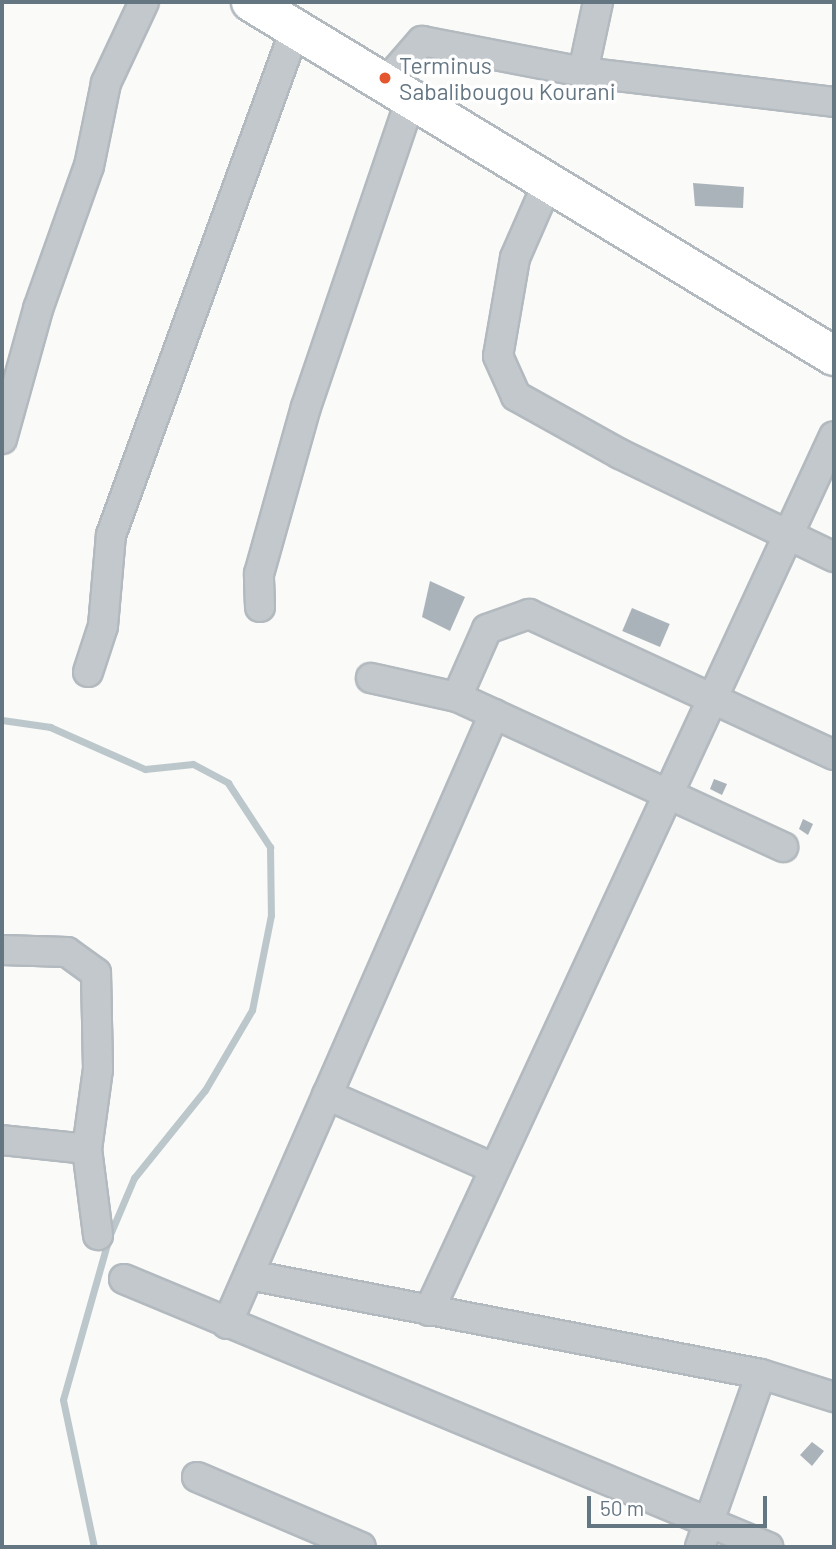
<!DOCTYPE html>
<style>
body{margin:0}
#map{position:relative;width:836px;height:1549px;overflow:hidden;background:#fafaf8;font-family:Barlow,sans-serif}
div>[style]{position:absolute}
.stream>*{height:7px;margin:-3.5px;padding:0 3.5px;transform-origin:3.5px;border-radius:3.5px;background:#bbc7cb}
.building>*{inset:0;background:#aab3b9;transform-origin:0 0}
.roads{filter:drop-shadow(2px 0 #b3babf) drop-shadow(-2px 0 #b3babf) drop-shadow(0 2px #b3babf) drop-shadow(0 -2px #b3babf)}
.minor>*{height:28px;margin:-14px;padding:0 14px;transform-origin:14px;border-radius:14px;background:#c3c8cc}
.secondary>*{height:38px;margin:-19px;padding:0 19px;transform-origin:19px;border-radius:19px;background:#fff}
.dots>*{width:19px;height:19px;translate:-50% -50%;box-sizing:border-box;border:4px solid #fff;border-radius:50%}
span{translate:-50% -50%;white-space:nowrap;text-align:center;line-height:1.15;-webkit-text-stroke:7px #fff;paint-order:stroke}
.poi-label{font-size:23px;color:#657683}
.left{translate:0 -50%;text-align:left}
.frame{position:absolute;inset:0;border:4px solid #657683;pointer-events:none}
.scale{position:absolute;left:587px;top:1496px;width:180px;height:32px;box-sizing:border-box;border:4px solid #657683;border-top:0;padding-left:9px;font-size:21px;line-height:24px;white-space:nowrap;color:#657683;-webkit-text-stroke:5px #fff;paint-order:stroke}
</style>
<div id="map">
<div class="stream">
<div style="left:2px;top:720px;width:49px;rotate:8.3deg"></div>
<div style="left:50px;top:727px;width:104px;rotate:23.9deg"></div>
<div style="left:145px;top:769px;width:48px;rotate:-5.9deg"></div>
<div style="left:193px;top:764px;width:40px;rotate:28deg"></div>
<div style="left:228px;top:783px;width:77px;rotate:56.7deg"></div>
<div style="left:270px;top:847px;width:68px;rotate:89.2deg"></div>
<div style="left:271px;top:915px;width:97px;rotate:101.3deg"></div>
<div style="left:252px;top:1010px;width:93px;rotate:120.4deg"></div>
<div style="left:205px;top:1090px;width:113px;rotate:128.9deg"></div>
<div style="left:134px;top:1178px;width:64px;rotate:113deg"></div>
<div style="left:109px;top:1237px;width:169px;rotate:105.8deg"></div>
<div style="left:63px;top:1400px;width:150px;rotate:78.1deg"></div>
</div>
<div class="building">
<div style="clip-path:polygon(693px 183px,744px 187px,743px 208px,695px 206px)"></div>
<div style="clip-path:polygon(430px 581px,465px 597px,450px 631px,422px 617px)"></div>
<div style="left:632px;top:608px;width:41px;height:25px;rotate:23deg"></div>
<div style="clip-path:polygon(714px 779px,727px 784px,722px 795px,710px 789px)"></div>
<div style="clip-path:polygon(803px 819px,813px 824px,808px 835px,799px 829px)"></div>
<div style="clip-path:polygon(812px 1442px,824px 1451px,812px 1466px,800px 1455px)"></div>
</div>
<div class="roads">
<div class="minor">
<div style="left:583px;top:72px;width:72px;rotate:-77.9deg"></div>
<div style="left:388px;top:80px;width:52px;rotate:-48.9deg"></div>
<div style="left:422px;top:41px;width:164px;rotate:10.9deg"></div>
<div style="left:583px;top:72px;width:253px;rotate:6.8deg"></div>
<div style="left:549px;top:180px;width:85px;rotate:113.6deg"></div>
<div style="left:515px;top:258px;width:99px;rotate:99.8deg"></div>
<div style="left:498px;top:356px;width:44px;rotate:65.8deg"></div>
<div style="left:516px;top:396px;width:119px;rotate:29.1deg"></div>
<div style="left:620px;top:454px;width:237px;rotate:25.7deg"></div>
<div style="left:2px;top:439px;width:135px;rotate:-74.5deg"></div>
<div style="left:38px;top:309px;width:152px;rotate:-70.4deg"></div>
<div style="left:89px;top:166px;width:85px;rotate:-78.4deg"></div>
<div style="left:106px;top:83px;width:89px;rotate:-64.9deg"></div>
<div style="left:260px;top:607px;width:33px;rotate:-92deg"></div>
<div style="left:259px;top:574px;width:173px;rotate:-74.3deg"></div>
<div style="left:306px;top:407px;width:330px;rotate:-71.2deg"></div>
<div style="left:88px;top:672px;width:48px;rotate:-71.9deg"></div>
<div style="left:103px;top:626px;width:91px;rotate:-85deg"></div>
<div style="left:111px;top:535px;width:541px;rotate:-69.99deg"></div>
<div style="left:371px;top:678px;width:88px;rotate:12.5deg"></div>
<div style="left:457px;top:697px;width:359px;rotate:24.7deg"></div>
<div style="left:457px;top:697px;width:74px;rotate:-66.2deg"></div>
<div style="left:487px;top:629px;width:45px;rotate:-19.7deg"></div>
<div style="left:529px;top:614px;width:336px;rotate:24.8deg"></div>
<div style="left:2px;top:950px;width:65px;rotate:1.8deg"></div>
<div style="left:67px;top:952px;width:36px;rotate:36deg"></div>
<div style="left:96px;top:973px;width:96px;rotate:88.8deg"></div>
<div style="left:98px;top:1069px;width:81px;rotate:97.8deg"></div>
<div style="left:87px;top:1149px;width:85px;rotate:-174deg"></div>
<div style="left:327px;top:1095px;width:179px;rotate:23.7deg"></div>
<div style="left:87px;top:1149px;width:87px;rotate:82.7deg"></div>
<div style="left:249px;top:1275px;width:521px;rotate:10.94deg"></div>
<div style="left:761px;top:1374px;width:77px;rotate:17.5deg"></div>
<div style="left:124px;top:1279px;width:698px;rotate:22.59deg"></div>
<div style="left:429px;top:1311px;width:964px;rotate:-65.16deg"></div>
<div style="left:227px;top:1324px;width:666px;rotate:-66.36deg"></div>
<div style="left:197px;top:1477px;width:178px;rotate:23.1deg"></div>
<div style="left:700px;top:1547px;width:183px;rotate:-70.6deg"></div>
</div>
<div class="secondary">
<div style="left:251px;top:2px;width:682px;rotate:31.27deg"></div>
</div>
</div>
<div class="dots">
<div style="left:385px;top:78px;background:#e4572e"></div>
</div>
<div class="poi-label">
<span class="left" style="left:399px;top:78px">Terminus<br>Sabalibougou Kourani</span>
</div>
<div class="frame"></div>
<div class="scale">50 m</div>
</div>
